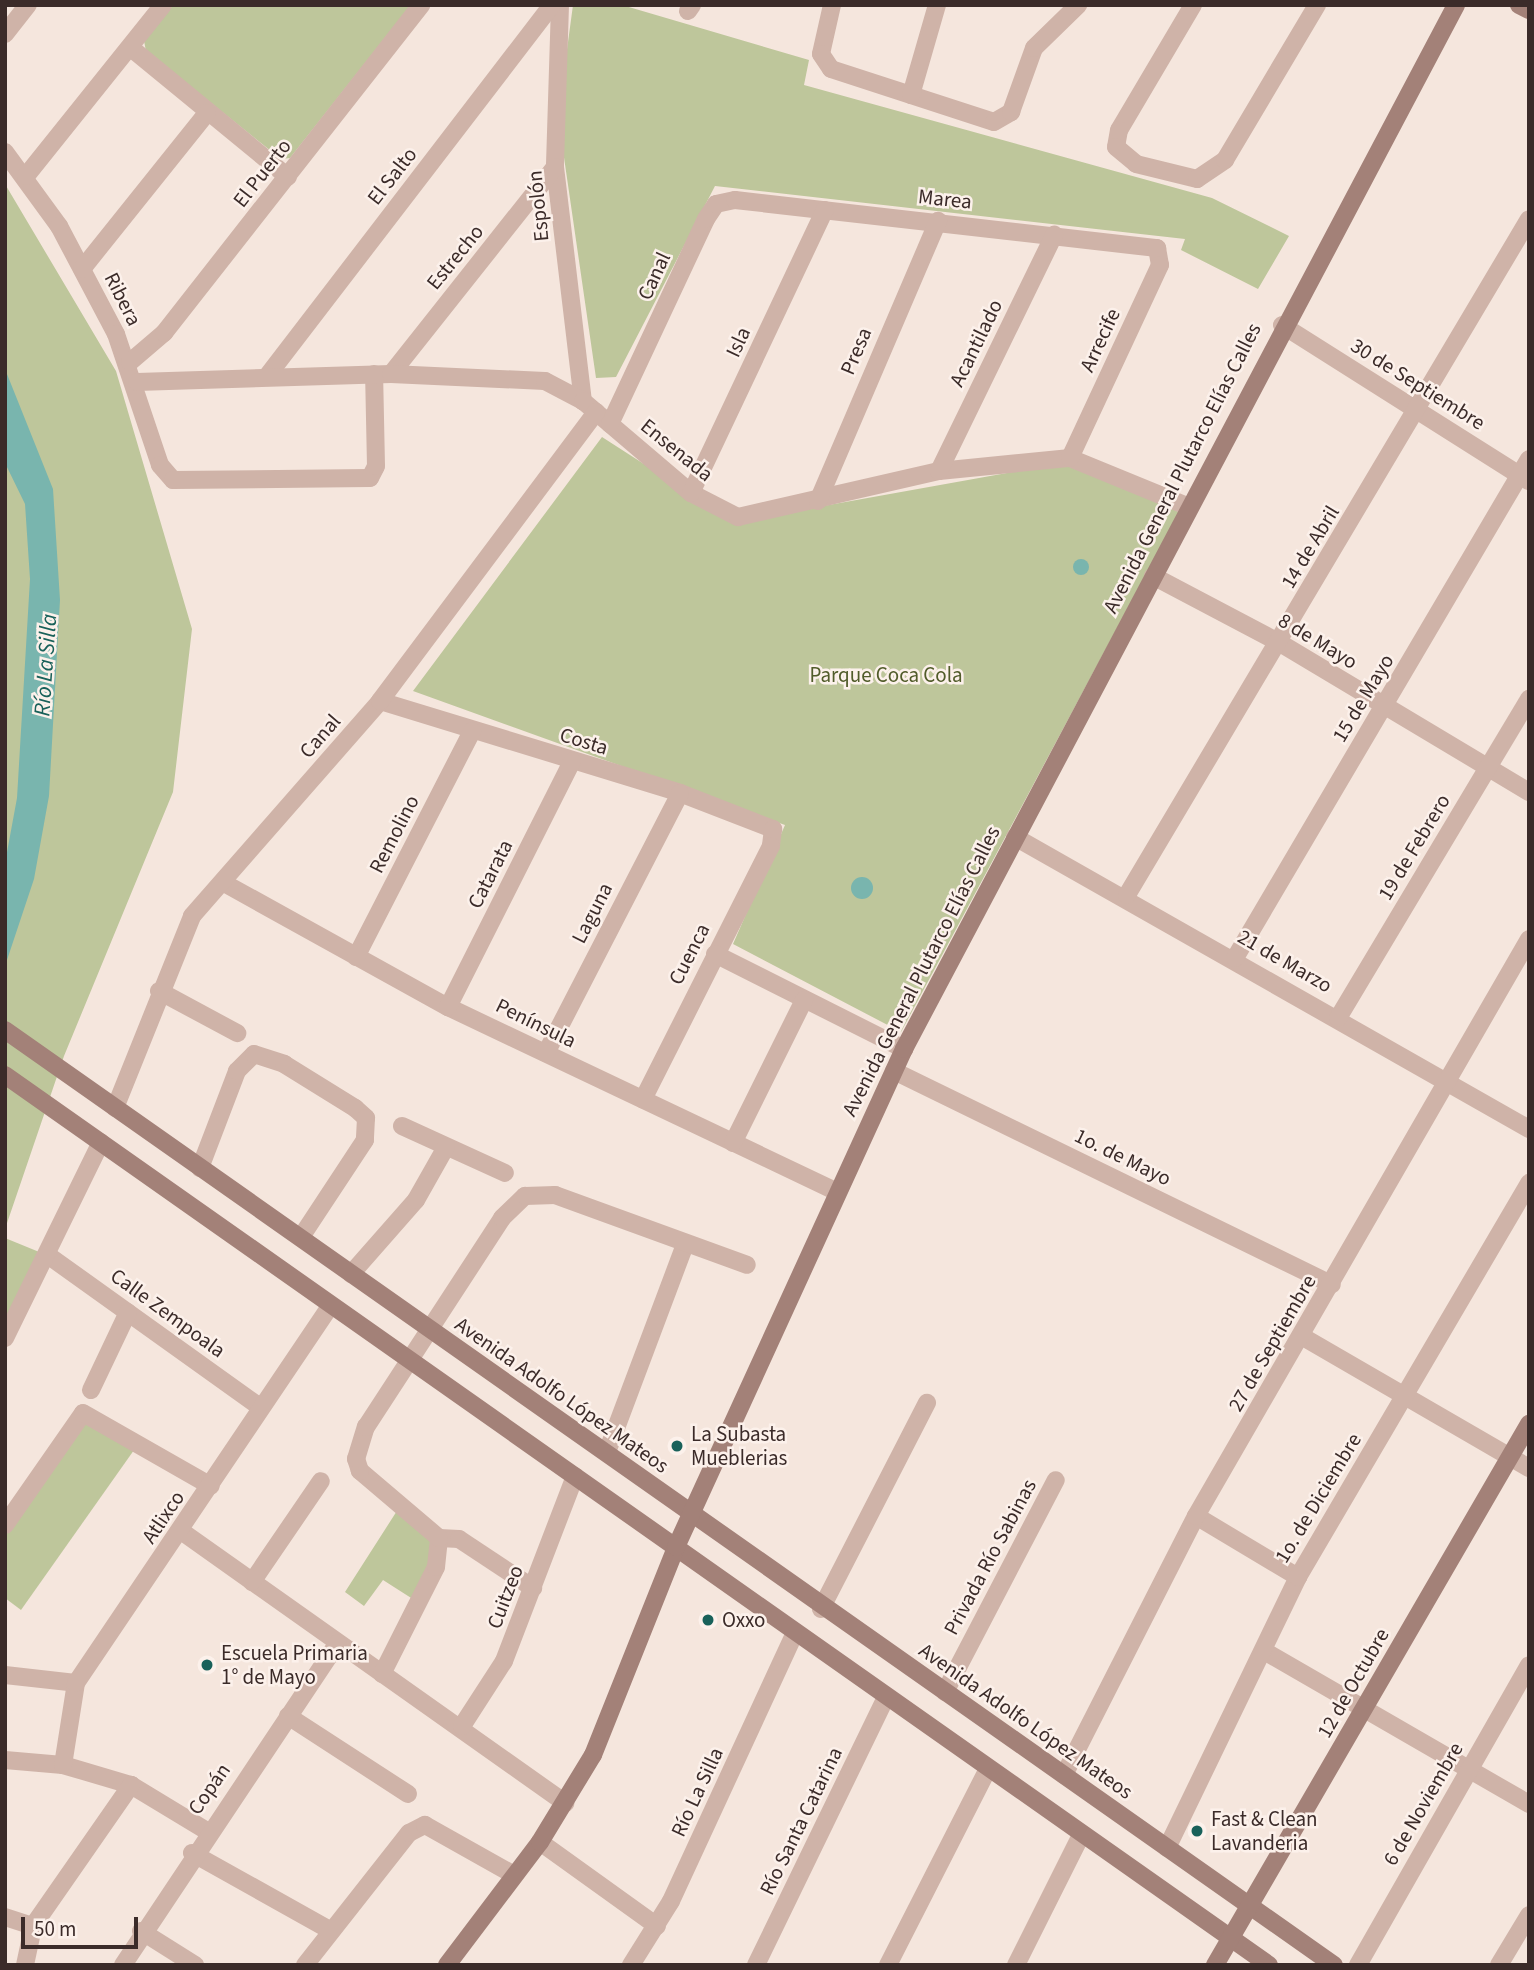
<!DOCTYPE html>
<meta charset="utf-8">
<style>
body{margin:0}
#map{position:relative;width:1534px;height:1970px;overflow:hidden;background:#f5e6dd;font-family:"Source Sans 3",sans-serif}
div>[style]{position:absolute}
.green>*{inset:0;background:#bec69b}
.water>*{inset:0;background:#79b5ae}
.round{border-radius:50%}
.street>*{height:18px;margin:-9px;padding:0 9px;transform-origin:9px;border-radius:9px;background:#cfb3a8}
.secondary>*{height:18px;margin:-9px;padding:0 9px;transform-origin:9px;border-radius:9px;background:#a38178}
.dots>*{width:19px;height:19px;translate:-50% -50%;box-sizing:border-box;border:4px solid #fcf1eb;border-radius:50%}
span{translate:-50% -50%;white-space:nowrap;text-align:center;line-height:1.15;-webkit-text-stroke:5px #fcf1eb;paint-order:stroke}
.street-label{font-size:21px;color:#3b2b29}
.park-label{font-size:21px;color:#515c2a}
.poi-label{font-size:21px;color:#3b2b29}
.left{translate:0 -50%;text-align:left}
.water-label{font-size:23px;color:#19615a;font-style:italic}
.frame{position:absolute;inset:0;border:7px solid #3b2b29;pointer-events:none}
.scale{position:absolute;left:21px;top:1917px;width:117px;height:32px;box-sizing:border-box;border:4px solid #3b2b29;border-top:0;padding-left:9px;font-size:21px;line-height:24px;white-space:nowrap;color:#3b2b29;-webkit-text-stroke:5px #fcf1eb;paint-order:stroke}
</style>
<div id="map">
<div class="green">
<div style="clip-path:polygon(173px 5px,411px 5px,290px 158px,281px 159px,146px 51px,144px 41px)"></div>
<div style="clip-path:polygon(573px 5px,622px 5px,809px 60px,804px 85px,1212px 198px,1289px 236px,1258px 289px,1181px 250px,1185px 239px,715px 186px,616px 377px,596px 378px,558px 116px)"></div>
<div style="clip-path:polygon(5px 184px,116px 371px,192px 629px,173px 792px,64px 1056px,5px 1229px)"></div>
<div style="clip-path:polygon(602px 437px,734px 522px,1068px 462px,1179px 512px,901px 1032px,733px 944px,785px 825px,413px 691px)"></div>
<div style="clip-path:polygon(5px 1238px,49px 1256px,5px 1338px)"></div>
<div style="clip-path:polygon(77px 1417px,139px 1443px,21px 1610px,5px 1598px,5px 1525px)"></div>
<div style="clip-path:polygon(402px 1503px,439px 1538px,419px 1603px,383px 1580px,364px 1606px,345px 1592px)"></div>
</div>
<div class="water">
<div style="clip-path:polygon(5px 369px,53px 489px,60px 600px,49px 796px,34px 879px,5px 966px,5px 863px,17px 798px,30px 579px,25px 504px,5px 463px)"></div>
<div class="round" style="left:1073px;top:559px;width:16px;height:16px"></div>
<div class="round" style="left:851px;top:877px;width:22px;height:22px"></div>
</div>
<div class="street">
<div style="left:560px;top:5px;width:162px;rotate:91.8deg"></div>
<div style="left:555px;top:167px;width:236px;rotate:83.2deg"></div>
<div style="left:832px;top:5px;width:50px;rotate:102.7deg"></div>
<div style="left:821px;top:54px;width:18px;rotate:56deg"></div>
<div style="left:831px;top:69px;width:171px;rotate:18deg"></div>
<div style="left:994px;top:122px;width:20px;rotate:-30deg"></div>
<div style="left:1011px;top:112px;width:68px;rotate:-70.2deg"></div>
<div style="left:1034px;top:48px;width:62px;rotate:-44.3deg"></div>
<div style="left:1193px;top:5px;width:145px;rotate:120.6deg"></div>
<div style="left:1119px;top:130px;width:17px;rotate:100deg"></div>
<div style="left:1116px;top:147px;width:26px;rotate:40deg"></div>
<div style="left:1136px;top:164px;width:63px;rotate:13.8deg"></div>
<div style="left:1197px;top:179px;width:34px;rotate:-34deg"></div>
<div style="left:1225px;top:160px;width:180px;rotate:-59.3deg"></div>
<div style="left:688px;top:11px;width:7px;rotate:-56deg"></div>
<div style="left:5px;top:34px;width:37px;rotate:-52deg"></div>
<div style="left:131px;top:48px;width:203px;rotate:39.4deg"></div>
<div style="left:911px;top:95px;width:94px;rotate:-73.9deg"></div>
<div style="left:5px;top:152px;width:92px;rotate:53.9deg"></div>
<div style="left:59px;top:226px;width:122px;rotate:62.2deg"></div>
<div style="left:116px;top:334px;width:138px;rotate:71.4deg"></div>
<div style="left:160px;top:465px;width:20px;rotate:49deg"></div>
<div style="left:173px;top:480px;width:197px;rotate:-0.6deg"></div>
<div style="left:370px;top:478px;width:13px;rotate:-63deg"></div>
<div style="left:376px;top:466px;width:92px;rotate:-91.2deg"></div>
<div style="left:26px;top:176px;width:219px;rotate:-51.3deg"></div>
<div style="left:82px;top:269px;width:200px;rotate:-51.3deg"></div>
<div style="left:1282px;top:325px;width:292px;rotate:32.3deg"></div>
<div style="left:130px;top:362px;width:45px;rotate:-40.5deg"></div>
<div style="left:164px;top:333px;width:417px;rotate:-51.9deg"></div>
<div style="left:391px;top:374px;width:264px;rotate:-51.6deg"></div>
<div style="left:268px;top:375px;width:466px;rotate:-52.5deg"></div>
<div style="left:137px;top:382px;width:254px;rotate:-1.8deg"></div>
<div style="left:391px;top:374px;width:154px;rotate:2.6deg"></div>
<div style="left:545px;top:381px;width:43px;rotate:27.8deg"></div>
<div style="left:583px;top:401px;width:142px;rotate:40.4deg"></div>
<div style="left:691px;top:493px;width:53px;rotate:27.1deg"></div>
<div style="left:738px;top:517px;width:206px;rotate:-12.9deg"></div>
<div style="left:939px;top:471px;width:132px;rotate:-5.7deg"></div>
<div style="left:1070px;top:458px;width:126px;rotate:22.3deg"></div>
<div style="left:610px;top:424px;width:226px;rotate:-64.9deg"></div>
<div style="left:706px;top:219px;width:18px;rotate:-56deg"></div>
<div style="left:716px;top:204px;width:19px;rotate:-12deg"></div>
<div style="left:735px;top:200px;width:425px;rotate:6.5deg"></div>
<div style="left:1157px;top:248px;width:17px;rotate:80deg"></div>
<div style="left:1160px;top:265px;width:213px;rotate:115deg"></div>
<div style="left:939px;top:471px;width:263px;rotate:-64deg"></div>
<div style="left:691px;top:493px;width:313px;rotate:-64.7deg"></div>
<div style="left:818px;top:501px;width:305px;rotate:-66.8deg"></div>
<div style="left:1153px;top:576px;width:144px;rotate:27.8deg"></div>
<div style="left:1280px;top:643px;width:290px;rotate:30.9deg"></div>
<div style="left:380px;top:701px;width:314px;rotate:17deg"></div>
<div style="left:680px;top:793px;width:100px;rotate:21.2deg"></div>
<div style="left:773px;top:829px;width:17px;rotate:97deg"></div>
<div style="left:771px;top:846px;width:284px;rotate:116.8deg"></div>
<div style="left:1015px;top:837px;width:591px;rotate:29.6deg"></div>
<div style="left:224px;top:883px;width:256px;rotate:29deg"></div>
<div style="left:448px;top:1007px;width:429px;rotate:25.4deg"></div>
<div style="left:1127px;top:895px;width:786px;rotate:-59.26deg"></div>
<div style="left:715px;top:954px;width:212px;rotate:26.7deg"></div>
<div style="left:356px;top:957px;width:254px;rotate:-62.8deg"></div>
<div style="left:1235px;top:958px;width:579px;rotate:-59.49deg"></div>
<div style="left:159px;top:991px;width:89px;rotate:28.3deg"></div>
<div style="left:448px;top:1007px;width:275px;rotate:-63.2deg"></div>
<div style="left:1338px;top:1018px;width:372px;rotate:-59.1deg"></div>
<div style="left:546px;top:1053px;width:292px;rotate:-62.7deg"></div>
<div style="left:894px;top:1071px;width:487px;rotate:26deg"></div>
<div style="left:115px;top:1108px;width:207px;rotate:-68.1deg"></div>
<div style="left:192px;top:916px;width:286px;rotate:-48.8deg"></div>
<div style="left:380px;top:701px;width:361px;rotate:-53.2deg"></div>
<div style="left:402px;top:1126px;width:113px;rotate:24.5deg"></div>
<div style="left:733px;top:1143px;width:160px;rotate:-63.6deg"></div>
<div style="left:200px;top:1168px;width:104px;rotate:-69.1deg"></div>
<div style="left:237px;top:1071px;width:24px;rotate:-45deg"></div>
<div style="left:254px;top:1054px;width:32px;rotate:18deg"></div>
<div style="left:284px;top:1064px;width:84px;rotate:31.8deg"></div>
<div style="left:355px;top:1108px;width:15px;rotate:42deg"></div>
<div style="left:366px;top:1118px;width:22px;rotate:93deg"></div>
<div style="left:365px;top:1140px;width:116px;rotate:123.4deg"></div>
<div style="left:49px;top:1256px;width:259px;rotate:35.6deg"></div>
<div style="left:351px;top:1274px;width:98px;rotate:-48.7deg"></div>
<div style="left:416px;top:1200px;width:61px;rotate:-60.5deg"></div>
<div style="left:1303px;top:1337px;width:261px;rotate:30.1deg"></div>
<div style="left:5px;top:1338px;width:218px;rotate:-63.9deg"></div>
<div style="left:91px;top:1390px;width:86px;rotate:-64.6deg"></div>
<div style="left:607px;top:1452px;width:219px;rotate:-69.4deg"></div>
<div style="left:1196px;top:1516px;width:119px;rotate:30.9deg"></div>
<div style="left:5px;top:1525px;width:136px;rotate:-55.1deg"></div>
<div style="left:83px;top:1413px;width:147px;rotate:29.7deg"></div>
<div style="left:181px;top:1531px;width:471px;rotate:35.3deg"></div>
<div style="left:439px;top:1538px;width:20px;rotate:3deg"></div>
<div style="left:459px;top:1539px;width:89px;rotate:33.5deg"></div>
<div style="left:252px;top:1582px;width:122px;rotate:-55.7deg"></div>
<div style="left:821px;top:1609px;width:232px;rotate:-62.8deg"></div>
<div style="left:1264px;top:1651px;width:306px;rotate:30deg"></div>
<div style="left:382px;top:1674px;width:120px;rotate:-63.2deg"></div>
<div style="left:436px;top:1567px;width:29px;rotate:-84deg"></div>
<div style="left:439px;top:1538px;width:104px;rotate:-139.7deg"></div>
<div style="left:360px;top:1471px;width:13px;rotate:-108deg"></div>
<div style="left:356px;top:1459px;width:34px;rotate:-73deg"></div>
<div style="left:366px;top:1427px;width:249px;rotate:-56.9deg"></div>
<div style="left:502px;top:1218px;width:32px;rotate:-44deg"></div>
<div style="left:525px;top:1196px;width:30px;rotate:-2deg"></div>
<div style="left:555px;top:1195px;width:204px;rotate:20deg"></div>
<div style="left:5px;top:1675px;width:71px;rotate:6.4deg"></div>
<div style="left:945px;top:1692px;width:239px;rotate:-62.4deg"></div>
<div style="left:288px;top:1716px;width:143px;rotate:33deg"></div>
<div style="left:462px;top:1726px;width:77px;rotate:-57.1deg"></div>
<div style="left:504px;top:1661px;width:198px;rotate:-69deg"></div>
<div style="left:5px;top:1760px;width:58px;rotate:4.9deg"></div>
<div style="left:63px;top:1765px;width:71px;rotate:16.4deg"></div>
<div style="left:131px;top:1785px;width:89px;rotate:31.2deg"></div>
<div style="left:63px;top:1765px;width:83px;rotate:-81deg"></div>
<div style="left:76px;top:1683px;width:455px;rotate:-56deg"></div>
<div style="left:1064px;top:1775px;width:291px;rotate:-63deg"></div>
<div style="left:1196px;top:1516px;width:666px;rotate:-60.01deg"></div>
<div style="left:540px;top:1842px;width:144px;rotate:35.7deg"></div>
<div style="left:1167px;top:1848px;width:301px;rotate:-64.2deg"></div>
<div style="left:1298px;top:1577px;width:457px;rotate:-59.6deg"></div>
<div style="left:192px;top:1853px;width:158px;rotate:29.2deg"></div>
<div style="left:5px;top:1917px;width:29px;rotate:18deg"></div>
<div style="left:141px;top:1931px;width:64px;rotate:32.2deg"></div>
<div style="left:25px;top:1965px;width:40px;rotate:-78deg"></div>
<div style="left:33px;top:1926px;width:172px;rotate:-55.2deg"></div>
<div style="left:123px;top:1965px;width:387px;rotate:-56.3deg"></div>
<div style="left:305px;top:1965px;width:168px;rotate:-51.8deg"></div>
<div style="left:409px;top:1833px;width:18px;rotate:-27deg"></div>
<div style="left:425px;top:1825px;width:102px;rotate:29.3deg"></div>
<div style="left:631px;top:1965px;width:75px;rotate:-58deg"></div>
<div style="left:671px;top:1901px;width:295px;rotate:-65.2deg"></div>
<div style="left:756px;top:1965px;width:298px;rotate:-64.1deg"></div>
<div style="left:888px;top:1965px;width:220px;rotate:-63deg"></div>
<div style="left:1016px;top:1965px;width:145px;rotate:-63.4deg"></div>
<div style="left:1358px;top:1965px;width:345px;rotate:-60.3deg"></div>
<div style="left:1499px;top:1965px;width:58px;rotate:-59deg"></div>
</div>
<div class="secondary">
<div style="left:1519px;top:5px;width:11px;rotate:27deg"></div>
<div style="left:5px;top:1030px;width:1625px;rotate:35.13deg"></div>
<div style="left:5px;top:1075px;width:1546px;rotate:35.15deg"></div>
<div style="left:447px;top:1965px;width:154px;rotate:-52.9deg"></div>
<div style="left:540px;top:1842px;width:102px;rotate:-58.7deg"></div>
<div style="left:593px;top:1755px;width:224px;rotate:-68.2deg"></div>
<div style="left:676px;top:1547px;width:548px;rotate:-65.4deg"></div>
<div style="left:904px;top:1049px;width:1181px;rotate:-62.13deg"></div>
<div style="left:1215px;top:1965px;width:626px;rotate:-59.87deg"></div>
</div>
<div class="dots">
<div style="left:677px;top:1446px;background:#19615a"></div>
<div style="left:708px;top:1620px;background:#19615a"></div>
<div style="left:207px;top:1665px;background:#19615a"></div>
<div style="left:1197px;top:1831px;background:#19615a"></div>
</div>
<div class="street-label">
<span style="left:262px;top:173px;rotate:-52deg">El Puerto</span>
<span style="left:392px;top:176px;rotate:-52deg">El Salto</span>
<span style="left:945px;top:199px;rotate:6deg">Marea</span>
<span style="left:538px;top:206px;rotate:-96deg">Espolón</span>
<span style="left:455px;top:257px;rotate:-51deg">Estrecho</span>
<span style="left:654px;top:276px;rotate:-65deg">Canal</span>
<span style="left:123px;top:299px;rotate:63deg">Ribera</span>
<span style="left:1100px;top:340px;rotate:-65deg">Arrecife</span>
<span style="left:738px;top:342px;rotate:-65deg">Isla</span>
<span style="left:976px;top:343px;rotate:-64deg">Acantilado</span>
<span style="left:856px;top:351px;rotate:-67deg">Presa</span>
<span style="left:1418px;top:384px;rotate:32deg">30 de Septiembre</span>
<span style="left:677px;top:450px;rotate:39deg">Ensenada</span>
<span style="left:1182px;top:468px;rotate:-63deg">Avenida General Plutarco Elías Calles</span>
<span style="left:1310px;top:547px;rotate:-59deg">14 de Abril</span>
<span style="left:1318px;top:641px;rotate:31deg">8 de Mayo</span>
<span style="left:1363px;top:698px;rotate:-59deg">15 de Mayo</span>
<span style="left:320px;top:736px;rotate:-49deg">Canal</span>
<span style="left:584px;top:741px;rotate:17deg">Costa</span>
<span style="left:394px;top:834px;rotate:-63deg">Remolino</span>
<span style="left:1414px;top:847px;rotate:-59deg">19 de Febrero</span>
<span style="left:490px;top:874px;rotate:-63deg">Catarata</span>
<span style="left:592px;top:913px;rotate:-63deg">Laguna</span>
<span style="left:689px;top:954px;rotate:-63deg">Cuenca</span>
<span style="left:1285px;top:961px;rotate:30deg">21 de Marzo</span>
<span style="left:921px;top:971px;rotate:-63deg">Avenida General Plutarco Elías Calles</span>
<span style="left:536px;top:1023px;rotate:26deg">Península</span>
<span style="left:1123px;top:1157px;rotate:26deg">1o. de Mayo</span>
<span style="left:168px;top:1313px;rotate:36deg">Calle Zempoala</span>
<span style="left:1272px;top:1343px;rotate:-60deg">27 de Septiembre</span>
<span style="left:562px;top:1395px;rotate:35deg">Avenida Adolfo López Mateos</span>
<span style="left:1318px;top:1498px;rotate:-59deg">1o. de Diciembre</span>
<span style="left:163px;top:1517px;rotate:-56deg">Atlixco</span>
<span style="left:990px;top:1557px;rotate:-62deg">Privada Río Sabinas</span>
<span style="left:505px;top:1597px;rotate:-69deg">Cuitzeo</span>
<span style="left:1353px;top:1683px;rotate:-60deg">12 de Octubre</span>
<span style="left:1026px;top:1721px;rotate:35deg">Avenida Adolfo López Mateos</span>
<span style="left:209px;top:1789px;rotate:-55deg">Copán</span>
<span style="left:697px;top:1792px;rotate:-65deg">Río La Silla</span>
<span style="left:1423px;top:1804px;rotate:-60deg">6 de Noviembre</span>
<span style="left:801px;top:1821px;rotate:-64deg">Río Santa Catarina</span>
</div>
<div class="park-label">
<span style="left:886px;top:675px">Parque Coca Cola</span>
</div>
<div class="poi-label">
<span class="left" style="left:691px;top:1446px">La Subasta<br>Mueblerias</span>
<span class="left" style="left:722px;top:1620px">Oxxo</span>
<span class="left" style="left:221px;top:1665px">Escuela Primaria<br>1° de Mayo</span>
<span class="left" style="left:1211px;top:1831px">Fast &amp; Clean<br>Lavanderia</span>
</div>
<div class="water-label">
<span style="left:46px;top:665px;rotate:-86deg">Río La Silla</span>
</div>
<div class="frame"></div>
<div class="scale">50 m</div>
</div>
